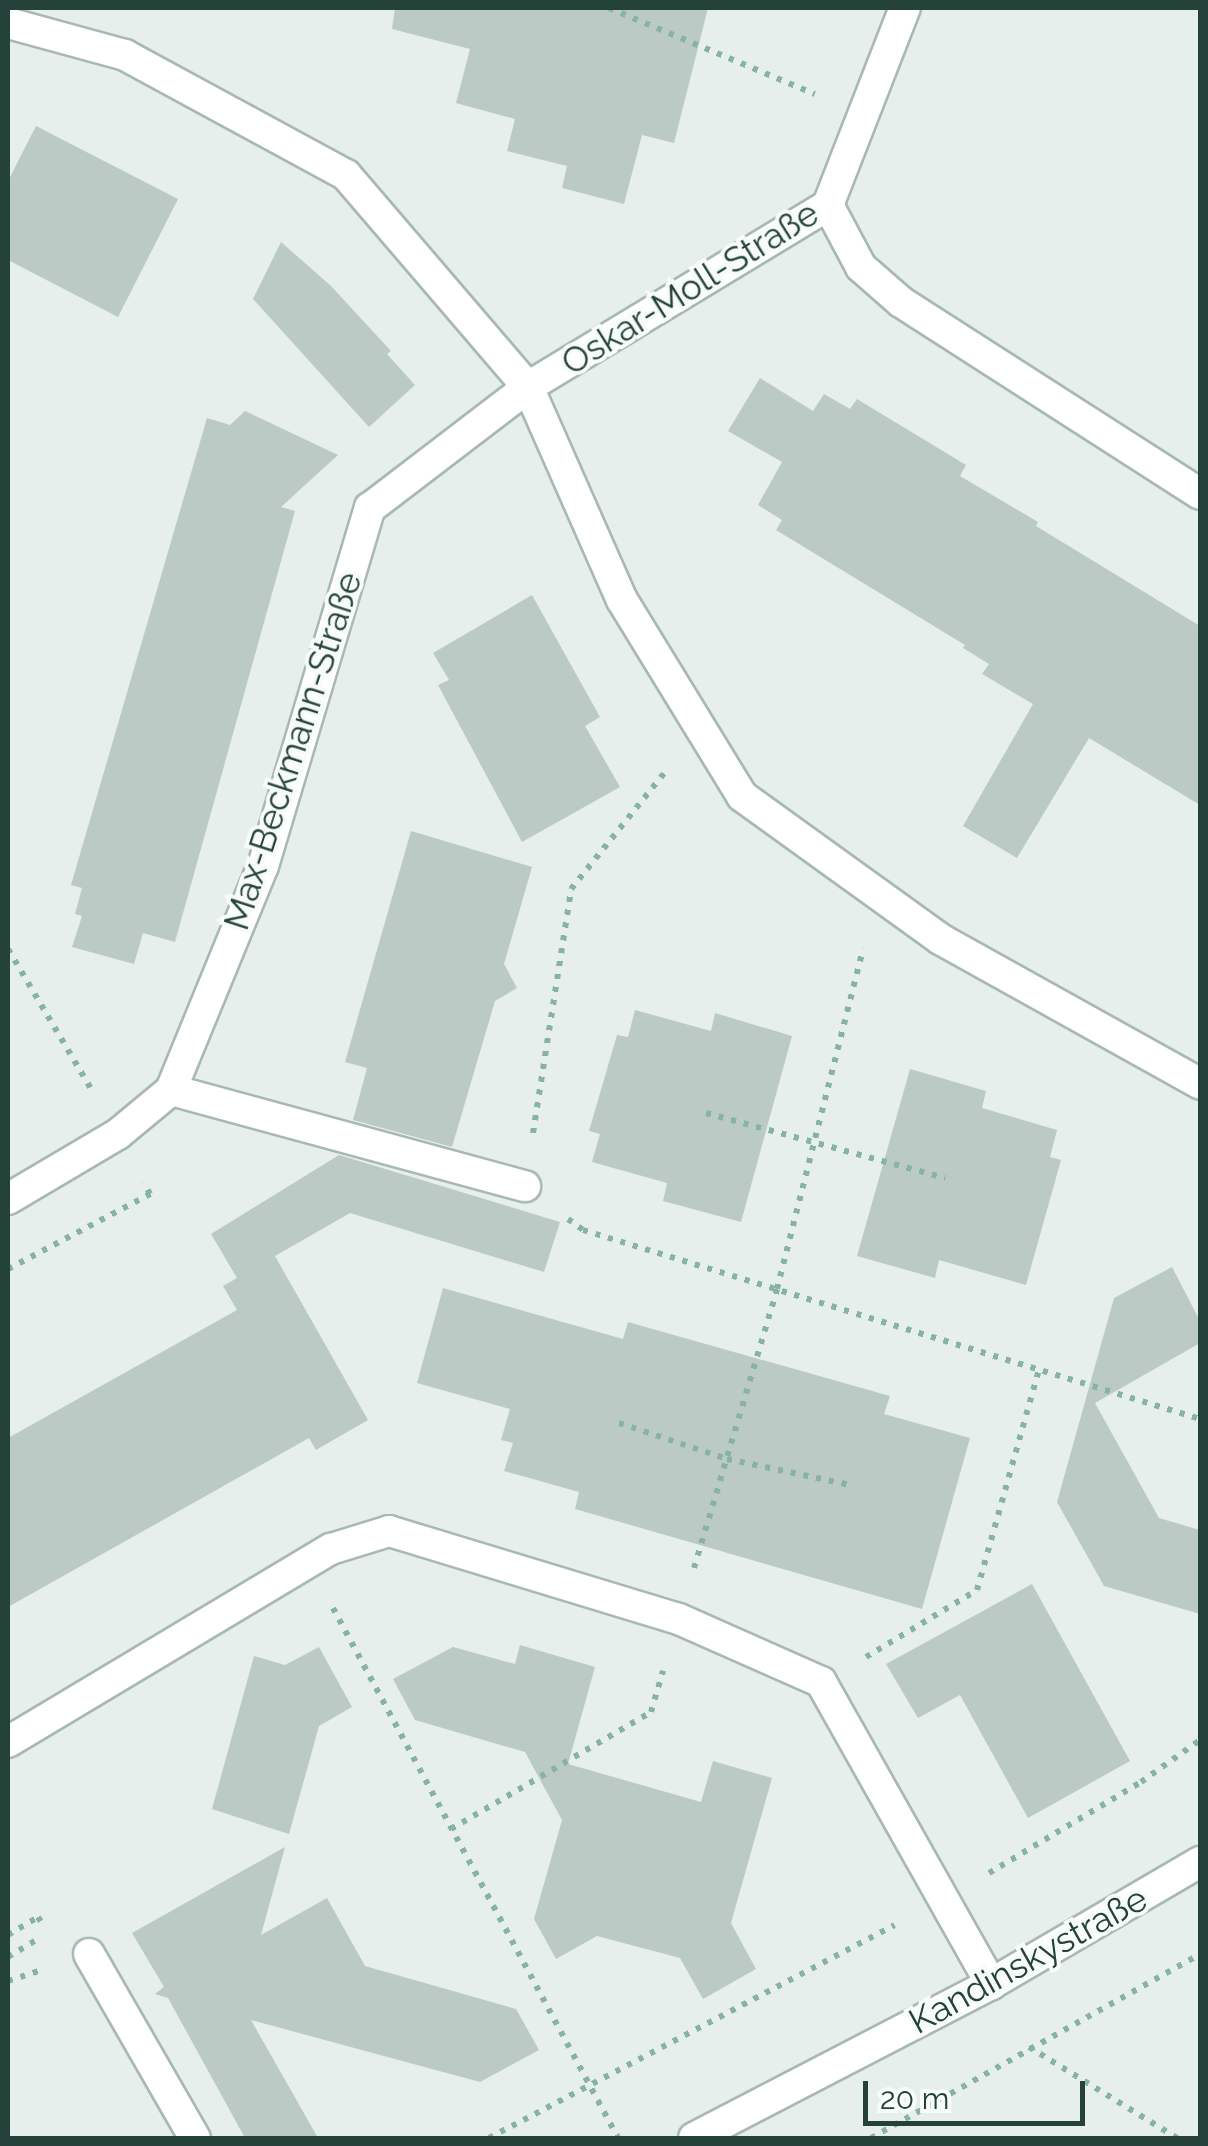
<!DOCTYPE html>
<meta charset="utf-8">
<style>
body{margin:0}
#map{position:relative;width:1208px;height:2146px;overflow:hidden;background:#e6efeb;font-family:Raleway,sans-serif}
div>[style]{position:absolute}
.building>*{inset:0;background:#bbcac4}
.path>*{height:6px;margin-top:-3px;transform-origin:0;background:repeating-linear-gradient(90deg,#86b3a5 0 5px,transparent 0 13px)}
.roads{filter:drop-shadow(2px 0 #a8b8b2) drop-shadow(-2px 0 #a8b8b2) drop-shadow(0 2px #a8b8b2) drop-shadow(0 -2px #a8b8b2)}
.minor>*{height:30px;margin:-15px;padding:0 15px;transform-origin:15px;border-radius:15px;background:#fff}
span{translate:-50% -50%;white-space:nowrap;text-align:center;line-height:1.15;-webkit-text-stroke:8px #f7fbf9;paint-order:stroke}
.street-label{font-size:35px;color:#24423a}
.frame{position:absolute;inset:0;border:10px solid #24423a;pointer-events:none}
.scale{position:absolute;left:863px;top:2081px;width:222px;height:45px;box-sizing:border-box;border:5px solid #24423a;border-top:0;padding-left:12px;font-size:30px;line-height:35px;white-space:nowrap;color:#24423a;-webkit-text-stroke:8px #f7fbf9;paint-order:stroke}
</style>
<div id="map">
<div class="building">
<div style="clip-path:polygon(395px 8px,708px 8px,674px 143px,642px 135px,624px 204px,562px 188px,567px 166px,507px 151px,515px 119px,456px 103px,470px 49px,392px 29px)"></div>
<div style="clip-path:polygon(36px 126px,178px 199px,118px 317px,8px 260px,8px 181px)"></div>
<div style="clip-path:polygon(281px 242px,331px 286px,391px 351px,387px 354px,415px 385px,369px 427px,253px 299px)"></div>
<div style="clip-path:polygon(760px 378px,813px 411px,824px 394px,850px 409px,857px 399px,966px 465px,960px 476px,1038px 522px,1036px 526px,1200px 626px,1200px 805px,1089px 738px,1017px 858px,963px 826px,1033px 704px,982px 674px,989px 664px,963px 648px,965px 645px,776px 530px,782px 520px,758px 505px,782px 462px,728px 431px)"></div>
<div style="clip-path:polygon(245px 411px,338px 455px,281px 507px,295px 511px,175px 942px,143px 933px,134px 964px,72px 947px,82px 916px,75px 914px,82px 888px,71px 885px,207px 418px,230px 425px)"></div>
<div style="clip-path:polygon(532px 595px,600px 717px,585px 726px,620px 787px,522px 842px,438px 685px,449px 680px,433px 653px)"></div>
<div style="clip-path:polygon(411px 831px,532px 867px,504px 964px,517px 988px,495px 1001px,452px 1147px,353px 1120px,367px 1068px,345px 1062px)"></div>
<div style="clip-path:polygon(635px 1010px,711px 1031px,715px 1013px,792px 1036px,741px 1222px,663px 1201px,667px 1183px,592px 1162px,600px 1134px,589px 1131px,617px 1035px,628px 1037px)"></div>
<div style="clip-path:polygon(910px 1069px,986px 1091px,982px 1108px,1057px 1130px,1050px 1157px,1061px 1160px,1026px 1285px,939px 1260px,935px 1278px,857px 1256px)"></div>
<div style="clip-path:polygon(339px 1155px,560px 1222px,544px 1272px,350px 1213px,275px 1256px,368px 1420px,316px 1450px,309px 1438px,8px 1607px,8px 1438px,237px 1310px,223px 1286px,237px 1278px,211px 1234px)"></div>
<div style="clip-path:polygon(1172px 1267px,1200px 1321px,1200px 1343px,1095px 1403px,1159px 1518px,1200px 1530px,1200px 1614px,1104px 1586px,1057px 1502px,1114px 1298px)"></div>
<div style="clip-path:polygon(443px 1288px,623px 1339px,628px 1322px,890px 1396px,884px 1414px,970px 1438px,922px 1609px,575px 1509px,579px 1492px,504px 1471px,513px 1443px,501px 1440px,510px 1409px,417px 1383px)"></div>
<div style="clip-path:polygon(1032px 1584px,1130px 1761px,1028px 1818px,960px 1695px,918px 1718px,886px 1664px)"></div>
<div style="clip-path:polygon(520px 1645px,595px 1667px,568px 1764px,701px 1802px,713px 1761px,772px 1778px,731px 1923px,756px 1969px,703px 1999px,680px 1958px,597px 1936px,556px 1959px,534px 1919px,562px 1820px,525px 1752px,415px 1720px,393px 1679px,453px 1647px,515px 1664px)"></div>
<div style="clip-path:polygon(319px 1647px,352px 1707px,319px 1726px,289px 1834px,212px 1809px,254px 1656px,285px 1665px)"></div>
<div style="clip-path:polygon(285px 1847px,261px 1935px,327px 1898px,365px 1966px,516px 2009px,539px 2050px,480px 2082px,251px 2020px,318px 2138px,245px 2138px,168px 1998px,155px 1994px,164px 1987px,132px 1933px)"></div>
</div>
<div class="path">
<div style="left:609px;top:8px;width:223px;rotate:22.7deg"></div>
<div style="left:8px;top:949px;width:163px;rotate:59.3deg"></div>
<div style="left:706px;top:1113px;width:248px;rotate:15.2deg"></div>
<div style="left:533px;top:1133px;width:247px;rotate:-81.1deg"></div>
<div style="left:571px;top:889px;width:150px;rotate:-51.2deg"></div>
<div style="left:568px;top:1219px;width:19px;rotate:36deg"></div>
<div style="left:583px;top:1230px;width:645px;rotate:17.03deg"></div>
<div style="left:8px;top:1269px;width:161px;rotate:-27.8deg"></div>
<div style="left:150px;top:1194px;width:13px;rotate:-119deg"></div>
<div style="left:619px;top:1423px;width:114px;rotate:18.4deg"></div>
<div style="left:727px;top:1459px;width:126px;rotate:11.9deg"></div>
<div style="left:694px;top:1568px;width:291px;rotate:-73.4deg"></div>
<div style="left:777px;top:1289px;width:351px;rotate:-75.8deg"></div>
<div style="left:333px;top:1608px;width:602px;rotate:61.73deg"></div>
<div style="left:866px;top:1657px;width:130px;rotate:-31.1deg"></div>
<div style="left:977px;top:1590px;width:229px;rotate:-74.3deg"></div>
<div style="left:451px;top:1829px;width:232px;rotate:-30.3deg"></div>
<div style="left:651px;top:1712px;width:43px;rotate:-73.7deg"></div>
<div style="left:989px;top:1873px;width:177px;rotate:-30.9deg"></div>
<div style="left:1141px;top:1782px;width:72px;rotate:-35.4deg"></div>
<div style="left:8px;top:1935px;width:35px;rotate:-31deg"></div>
<div style="left:38px;top:1917px;width:9px;rotate:58deg"></div>
<div style="left:8px;top:1957px;width:33px;rotate:-31deg"></div>
<div style="left:8px;top:1981px;width:35px;rotate:-18deg"></div>
<div style="left:1029px;top:2047px;width:174px;rotate:31.6deg"></div>
<div style="left:489px;top:2138px;width:458px;rotate:-27.7deg"></div>
<div style="left:871px;top:2138px;width:377px;rotate:-29.2deg"></div>
</div>
<div class="roads">
<div class="minor">
<div style="left:8px;top:23px;width:121px;rotate:15.3deg"></div>
<div style="left:125px;top:55px;width:251px;rotate:28.5deg"></div>
<div style="left:346px;top:175px;width:279px;rotate:49.4deg"></div>
<div style="left:528px;top:387px;width:233px;rotate:66.2deg"></div>
<div style="left:622px;top:600px;width:230px;rotate:58.5deg"></div>
<div style="left:742px;top:796px;width:244px;rotate:35.8deg"></div>
<div style="left:940px;top:939px;width:298px;rotate:29.1deg"></div>
<div style="left:828px;top:205px;width:70px;rotate:62deg"></div>
<div style="left:861px;top:267px;width:53px;rotate:41.2deg"></div>
<div style="left:901px;top:302px;width:355px;rotate:32.7deg"></div>
<div style="left:171px;top:1090px;width:367px;rotate:15.2deg"></div>
<div style="left:8px;top:1199px;width:128px;rotate:-30.6deg"></div>
<div style="left:118px;top:1134px;width:69px;rotate:-39.7deg"></div>
<div style="left:171px;top:1090px;width:242px;rotate:-67.7deg"></div>
<div style="left:263px;top:866px;width:374px;rotate:-73.4deg"></div>
<div style="left:370px;top:508px;width:199px;rotate:-37.4deg"></div>
<div style="left:528px;top:387px;width:351px;rotate:-31.2deg"></div>
<div style="left:828px;top:205px;width:212px;rotate:-68.7deg"></div>
<div style="left:8px;top:1742px;width:376px;rotate:-30.9deg"></div>
<div style="left:331px;top:1549px;width:61px;rotate:-17.2deg"></div>
<div style="left:389px;top:1531px;width:303px;rotate:16.9deg"></div>
<div style="left:679px;top:1619px;width:155px;rotate:23.9deg"></div>
<div style="left:821px;top:1682px;width:347px;rotate:60.6deg"></div>
<div style="left:89px;top:1954px;width:212px;rotate:60.1deg"></div>
<div style="left:694px;top:2138px;width:335px;rotate:-27.4deg"></div>
<div style="left:991px;top:1984px;width:242px;rotate:-30.3deg"></div>
</div>
</div>
<div class="street-label">
<span style="left:690px;top:288px;rotate:-32deg">Oskar-Moll-Straße</span>
<span style="left:293px;top:751px;rotate:-72deg">Max-Beckmann-Straße</span>
<span style="left:1028px;top:1960px;rotate:-29deg">Kandinskystraße</span>
</div>
<div class="frame"></div>
<div class="scale">20 m</div>
</div>
